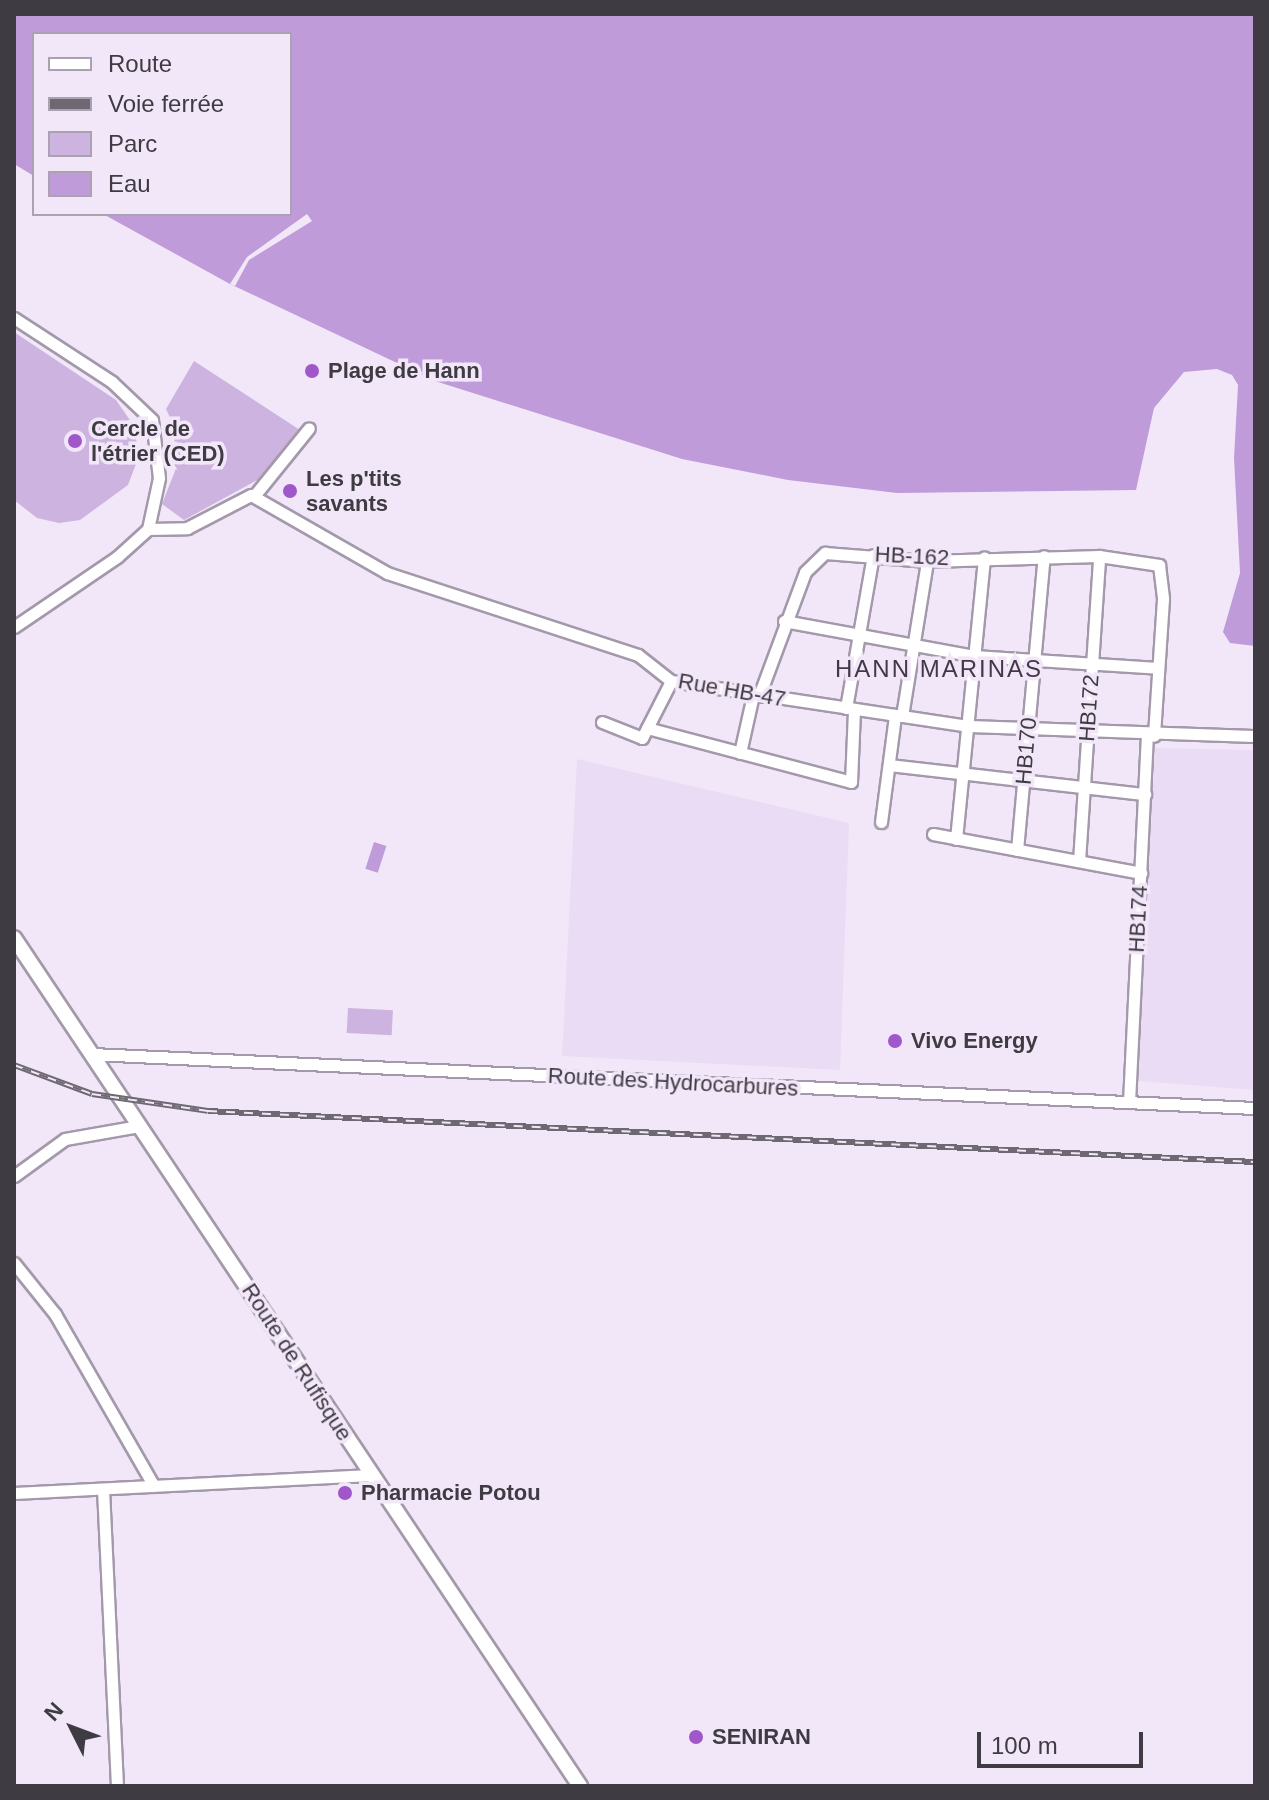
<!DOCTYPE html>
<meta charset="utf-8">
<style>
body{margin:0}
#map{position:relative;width:1269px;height:1800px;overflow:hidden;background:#f2e7f9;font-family:Arial,sans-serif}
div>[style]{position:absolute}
.built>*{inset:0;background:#eadcf5}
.green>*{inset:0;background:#cdb3df;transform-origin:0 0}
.water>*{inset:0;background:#c09bd9;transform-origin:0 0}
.pier>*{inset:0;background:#f2e7f9}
.roads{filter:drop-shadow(2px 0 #a399aa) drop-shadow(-2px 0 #a399aa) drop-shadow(0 2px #a399aa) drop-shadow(0 -2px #a399aa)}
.minor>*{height:11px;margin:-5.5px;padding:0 5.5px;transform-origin:5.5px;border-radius:5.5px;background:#fff}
.major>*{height:14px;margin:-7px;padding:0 7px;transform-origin:7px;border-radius:7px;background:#fff}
.rail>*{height:6px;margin-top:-3px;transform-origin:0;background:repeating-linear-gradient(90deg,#f2e7f9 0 9px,#6e6872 0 18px);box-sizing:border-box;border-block:2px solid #6e6872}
.dots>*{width:22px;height:22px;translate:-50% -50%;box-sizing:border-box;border:4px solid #f2e7f9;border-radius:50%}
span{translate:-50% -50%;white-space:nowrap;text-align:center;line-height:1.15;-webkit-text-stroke:7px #f2e7f9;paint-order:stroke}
.poi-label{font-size:22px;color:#3f3b42;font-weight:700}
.left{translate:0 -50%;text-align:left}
.street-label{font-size:22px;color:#3f3b42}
.neighbourhood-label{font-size:24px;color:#423948;letter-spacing:2px}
.frame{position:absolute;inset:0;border:16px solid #3f3b42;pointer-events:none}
.legend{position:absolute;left:32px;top:32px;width:260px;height:184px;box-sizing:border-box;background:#f2e7f9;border:2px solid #aaa2b0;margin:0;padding:10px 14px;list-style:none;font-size:24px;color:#3f3b42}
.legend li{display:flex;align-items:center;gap:16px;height:40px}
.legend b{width:40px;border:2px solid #aaa2b0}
.north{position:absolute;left:32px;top:1688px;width:80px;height:80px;-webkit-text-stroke:6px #f2e7f9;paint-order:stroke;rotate:312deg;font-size:22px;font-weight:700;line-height:32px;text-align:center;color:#3f3b42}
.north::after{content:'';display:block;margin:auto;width:28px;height:36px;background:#3f3b42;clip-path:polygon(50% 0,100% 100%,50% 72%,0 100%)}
.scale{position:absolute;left:977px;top:1732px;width:166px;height:36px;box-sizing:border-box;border:4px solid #3f3b42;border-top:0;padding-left:10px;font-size:24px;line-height:28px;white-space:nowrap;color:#3f3b42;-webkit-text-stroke:6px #f2e7f9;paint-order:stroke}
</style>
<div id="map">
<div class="built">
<div style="clip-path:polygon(1155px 748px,1255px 750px,1255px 1090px,1138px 1081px)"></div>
<div style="clip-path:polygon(577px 759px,849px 823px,840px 1070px,562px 1056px)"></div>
</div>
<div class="green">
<div style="clip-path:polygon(14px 332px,116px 400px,134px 426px,139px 456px,128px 485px,80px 520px,59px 523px,37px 518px,14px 500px)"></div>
<div style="clip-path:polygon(194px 361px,300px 430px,272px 472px,184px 520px,162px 504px,175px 471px,174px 426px,166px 409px)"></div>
<div style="left:348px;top:1008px;width:45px;height:25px;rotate:3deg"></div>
</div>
<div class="water">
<div style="clip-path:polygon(14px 14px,1255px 14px,1255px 646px,1230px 643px,1223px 632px,1240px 573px,1234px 458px,1238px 385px,1232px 375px,1217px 369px,1184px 372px,1154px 408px,1136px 490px,897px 493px,788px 480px,682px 459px,435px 381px,230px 284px,103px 214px,290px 214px,290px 34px,34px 34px,34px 176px,14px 164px)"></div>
<div style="left:374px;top:842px;width:13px;height:28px;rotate:18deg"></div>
</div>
<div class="pier">
<div style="clip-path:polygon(307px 214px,312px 221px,249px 260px,235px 286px,230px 284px,247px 257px)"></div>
</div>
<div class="roads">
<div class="minor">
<div style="left:14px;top:318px;width:117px;rotate:33.1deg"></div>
<div style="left:112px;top:382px;width:55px;rotate:43.5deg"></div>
<div style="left:152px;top:420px;width:58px;rotate:83.1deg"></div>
<div style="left:159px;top:478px;width:52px;rotate:102.2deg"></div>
<div style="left:254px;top:496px;width:87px;rotate:-51deg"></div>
<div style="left:784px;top:621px;width:193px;rotate:10.4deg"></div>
<div style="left:974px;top:656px;width:184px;rotate:3.7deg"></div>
<div style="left:14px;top:627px;width:125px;rotate:-34.2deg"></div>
<div style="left:117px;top:557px;width:42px;rotate:-42.1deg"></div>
<div style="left:148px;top:529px;width:39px;rotate:-1deg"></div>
<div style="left:187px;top:528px;width:72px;rotate:-27.3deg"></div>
<div style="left:251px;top:495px;width:157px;rotate:29.8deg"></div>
<div style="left:387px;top:573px;width:264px;rotate:18.1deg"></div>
<div style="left:638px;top:655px;width:42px;rotate:38.2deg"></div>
<div style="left:671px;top:681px;width:300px;rotate:8.6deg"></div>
<div style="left:968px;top:726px;width:287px;rotate:2deg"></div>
<div style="left:759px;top:696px;width:132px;rotate:-69.6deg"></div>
<div style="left:805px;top:572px;width:28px;rotate:-44deg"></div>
<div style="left:825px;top:553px;width:102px;rotate:4.5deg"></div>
<div style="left:927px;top:561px;width:172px;rotate:-1.7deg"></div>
<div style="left:1099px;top:556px;width:61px;rotate:8.5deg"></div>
<div style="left:1159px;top:565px;width:34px;rotate:83deg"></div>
<div style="left:1163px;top:599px;width:137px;rotate:93.8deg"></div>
<div style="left:846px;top:708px;width:155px;rotate:-80deg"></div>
<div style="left:902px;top:716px;width:157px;rotate:-80.8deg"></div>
<div style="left:602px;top:722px;width:43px;rotate:21.8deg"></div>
<div style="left:642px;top:738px;width:64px;rotate:-63deg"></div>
<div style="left:647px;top:728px;width:211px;rotate:14.8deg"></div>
<div style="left:851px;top:782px;width:72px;rotate:-87.6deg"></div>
<div style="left:740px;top:753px;width:59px;rotate:-77.4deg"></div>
<div style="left:889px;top:765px;width:258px;rotate:6.5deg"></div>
<div style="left:881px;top:822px;width:108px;rotate:-82.5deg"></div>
<div style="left:933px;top:834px;width:212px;rotate:10.6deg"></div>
<div style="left:956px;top:839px;width:283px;rotate:-84.3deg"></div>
<div style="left:1017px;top:850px;width:295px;rotate:-84.8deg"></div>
<div style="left:1079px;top:861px;width:306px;rotate:-86.2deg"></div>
<div style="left:92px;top:1054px;width:1164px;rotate:2.66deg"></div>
<div style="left:1129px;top:1102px;width:367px;rotate:-87.2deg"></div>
<div style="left:14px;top:1176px;width:63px;rotate:-36deg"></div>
<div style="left:65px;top:1139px;width:75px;rotate:-10deg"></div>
<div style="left:14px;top:1263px;width:65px;rotate:51.2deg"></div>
<div style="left:55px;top:1314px;width:198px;rotate:60.1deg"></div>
<div style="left:103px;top:1489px;width:297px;rotate:87.3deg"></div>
<div style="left:14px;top:1493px;width:357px;rotate:-2.9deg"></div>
</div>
<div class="major">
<div style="left:14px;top:938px;width:1020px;rotate:56.28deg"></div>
</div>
</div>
<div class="rail">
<div style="left:14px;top:1065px;width:83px;rotate:20.4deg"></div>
<div style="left:92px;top:1094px;width:117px;rotate:8.3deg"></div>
<div style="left:208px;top:1111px;width:1048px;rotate:2.79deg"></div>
</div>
<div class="dots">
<div style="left:312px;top:371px;background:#9f57ca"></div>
<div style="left:75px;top:441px;background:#9f57ca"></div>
<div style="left:290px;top:491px;background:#9f57ca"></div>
<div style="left:895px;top:1041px;background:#9f57ca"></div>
<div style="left:345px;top:1493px;background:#9f57ca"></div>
<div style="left:696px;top:1737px;background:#9f57ca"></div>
</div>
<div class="poi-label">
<span class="left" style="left:328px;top:371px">Plage de Hann</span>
<span class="left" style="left:91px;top:441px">Cercle de<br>l'étrier (CED)</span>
<span class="left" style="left:306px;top:491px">Les p'tits<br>savants</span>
<span class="left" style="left:911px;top:1041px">Vivo Energy</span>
<span class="left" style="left:361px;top:1493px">Pharmacie Potou</span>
<span class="left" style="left:712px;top:1737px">SENIRAN</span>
</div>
<div class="street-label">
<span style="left:912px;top:556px;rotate:3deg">HB-162</span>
<span style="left:732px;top:690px;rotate:10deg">Rue HB-47</span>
<span style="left:1089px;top:708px;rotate:-86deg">HB172</span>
<span style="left:1026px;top:751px;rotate:-85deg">HB170</span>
<span style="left:1138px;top:919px;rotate:-87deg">HB174</span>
<span style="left:673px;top:1082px;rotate:3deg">Route des Hydrocarbures</span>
<span style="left:297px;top:1362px;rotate:57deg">Route de Rufisque</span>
</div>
<div class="neighbourhood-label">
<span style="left:939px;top:669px">HANN MARINAS</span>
</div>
<div class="frame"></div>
<ul class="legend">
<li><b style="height:10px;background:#fff"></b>Route</li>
<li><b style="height:10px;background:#6e6872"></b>Voie ferrée</li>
<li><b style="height:22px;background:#cdb3df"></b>Parc</li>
<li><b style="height:22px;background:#c09bd9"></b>Eau</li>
</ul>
<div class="north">N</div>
<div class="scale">100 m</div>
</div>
